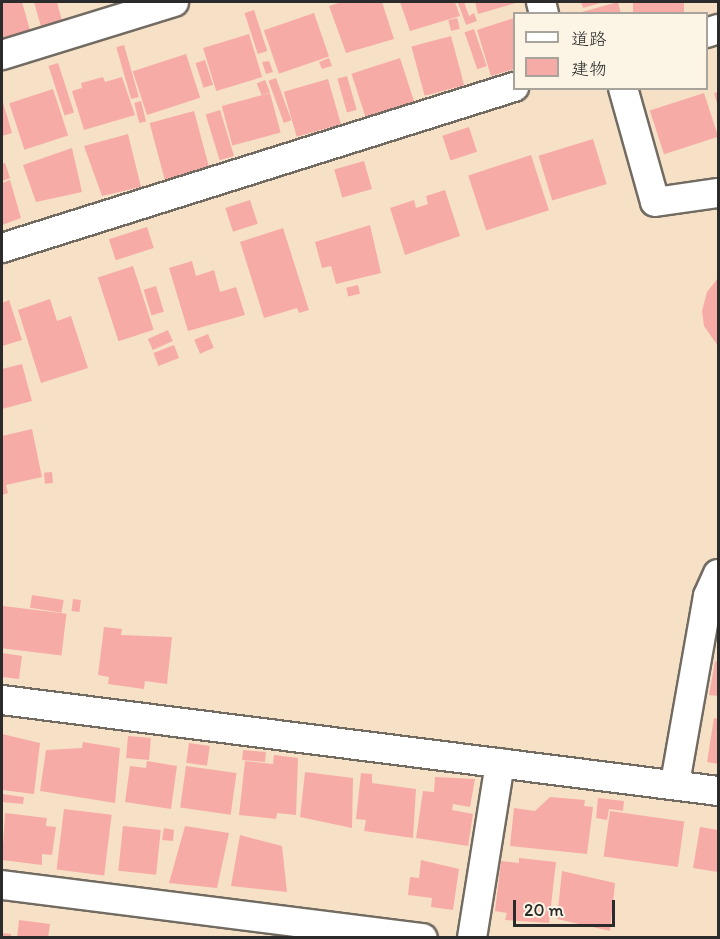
<!DOCTYPE html>
<meta charset="utf-8">
<style>
body{margin:0}
#map{position:relative;width:720px;height:939px;overflow:hidden;background:#f6e1c7;font-family:Itim,"Klee One",sans-serif}
div>[style]{position:absolute}
.building>*{inset:0;background:#f7aba6;transform-origin:0 0}
.roads{filter:drop-shadow(2px 0 #726b62) drop-shadow(-2px 0 #726b62) drop-shadow(0 2px #726b62) drop-shadow(0 -2px #726b62)}
.minor>*{height:28px;margin:-14px;padding:0 14px;transform-origin:14px;border-radius:14px;background:#fff}
span{translate:-50% -50%;white-space:nowrap;text-align:center;line-height:1.15;-webkit-text-stroke:6px #fcf5e5;paint-order:stroke}
.frame{position:absolute;inset:0;border:3px solid #2b2b2b;pointer-events:none}
.legend{position:absolute;left:513px;top:12px;width:195px;height:78px;box-sizing:border-box;background:#fcf5e5;border:2px solid #a8a49b;margin:0;padding:8px 10px;list-style:none;font-size:18px;color:#2b2b2b}
.legend li{display:flex;align-items:center;gap:12px;height:30px}
.legend b{width:30px;border:2px solid #a8a49b}
.scale{position:absolute;left:513px;top:900px;width:102px;height:27px;box-sizing:border-box;border:3px solid #2b2b2b;border-top:0;padding-left:8px;font-size:18px;line-height:21px;white-space:nowrap;color:#2b2b2b;-webkit-text-stroke:4px #fcf5e5;paint-order:stroke}
</style>
<div id="map">
<div class="building">
<div style="clip-path:polygon(2px 2px,22px 2px,30px 30px,2px 38px)"></div>
<div style="clip-path:polygon(34px 2px,57px 2px,62px 21px,41px 27px)"></div>
<div style="clip-path:polygon(342px 2px,382px 2px,394px 39px,346px 53px,329px 6px)"></div>
<div style="clip-path:polygon(400px 2px,455px 2px,460px 16px,410px 31px)"></div>
<div style="clip-path:polygon(464px 2px,469px 16px,474px 13px,477px 21px,466px 25px,458px 3px)"></div>
<div style="clip-path:polygon(475px 2px,519px 2px,478px 14px)"></div>
<div style="clip-path:polygon(581px 2px,604px 2px,583px 8px)"></div>
<div style="clip-path:polygon(618px 2px,621px 14px,578px 14px,578px 13px)"></div>
<div style="left:633px;top:2px;width:51px;height:13px"></div>
<div style="left:254px;top:10px;width:43px;height:10px;rotate:72deg"></div>
<div style="left:314px;top:13px;width:46px;height:53px;rotate:71deg"></div>
<div style="left:457px;top:18px;width:11px;height:9px;rotate:75deg"></div>
<div style="clip-path:polygon(514px 18px,514px 69px,491px 76px,477px 30px)"></div>
<div style="left:474px;top:29px;width:39px;height:10px;rotate:71deg"></div>
<div style="left:249px;top:34px;width:45px;height:48px;rotate:73deg"></div>
<div style="left:451px;top:36px;width:51px;height:41px;rotate:75deg"></div>
<div style="left:124px;top:45px;width:54px;height:8px;rotate:74deg"></div>
<div style="left:186px;top:54px;width:46px;height:56px;rotate:72deg"></div>
<div style="clip-path:polygon(329px 58px,332px 66px,322px 69px,319px 62px)"></div>
<div style="left:400px;top:58px;width:48px;height:51px;rotate:72deg"></div>
<div style="left:205px;top:60px;width:26px;height:10px;rotate:72deg"></div>
<div style="clip-path:polygon(269px 61px,273px 72px,266px 74px,262px 62px)"></div>
<div style="left:58px;top:63px;width:52px;height:10px;rotate:72deg"></div>
<div style="left:347px;top:76px;width:35px;height:10px;rotate:74deg"></div>
<div style="clip-path:polygon(103px 77px,105px 82px,122px 77px,135px 115px,84px 130px,72px 91px,82px 88px,81px 83px)"></div>
<div style="left:276px;top:78px;width:45px;height:8px;rotate:70deg"></div>
<div style="left:328px;top:79px;width:47px;height:46px;rotate:74deg"></div>
<div style="left:265px;top:80px;width:13px;height:9px;rotate:67deg"></div>
<div style="left:53px;top:89px;width:49px;height:46px;rotate:72deg"></div>
<div style="clip-path:polygon(718px 92px,718px 107px,714px 93px)"></div>
<div style="left:270px;top:93px;width:41px;height:50px;rotate:75deg"></div>
<div style="left:704px;top:93px;width:46px;height:57px;rotate:72deg"></div>
<div style="clip-path:polygon(2px 99px,12px 133px,2px 136px)"></div>
<div style="left:141px;top:101px;width:21px;height:7px;rotate:76deg"></div>
<div style="left:220px;top:110px;width:48px;height:15px;rotate:73deg"></div>
<div style="left:194px;top:111px;width:59px;height:46px;rotate:75deg"></div>
<div style="left:469px;top:127px;width:26px;height:28px;rotate:72deg"></div>
<div style="clip-path:polygon(128px 134px,141px 187px,102px 196px,84px 146px)"></div>
<div style="left:593px;top:139px;width:47px;height:57px;rotate:73deg"></div>
<div style="clip-path:polygon(72px 148px,82px 192px,36px 202px,23px 165px)"></div>
<div style="left:531px;top:155px;width:58px;height:66px;rotate:72deg"></div>
<div style="left:364px;top:161px;width:29px;height:31px;rotate:74deg"></div>
<div style="clip-path:polygon(5px 163px,10px 178px,2px 181px,2px 164px)"></div>
<div style="clip-path:polygon(10px 180px,21px 218px,2px 225px,2px 183px)"></div>
<div style="clip-path:polygon(445px 190px,460px 236px,405px 255px,390px 208px,414px 200px,416px 208px,428px 204px,426px 196px)"></div>
<div style="left:250px;top:200px;width:25px;height:26px;rotate:72deg"></div>
<div style="clip-path:polygon(370px 225px,381px 273px,336px 284px,331px 266px,322px 268px,315px 242px)"></div>
<div style="left:147px;top:227px;width:22px;height:40px;rotate:72deg"></div>
<div style="clip-path:polygon(283px 228px,309px 310px,299px 313px,297px 308px,264px 318px,240px 242px)"></div>
<div style="clip-path:polygon(192px 261px,196px 276px,214px 270px,220px 292px,236px 287px,245px 315px,188px 331px,169px 268px)"></div>
<div style="left:133px;top:266px;width:67px;height:37px;rotate:72deg"></div>
<div style="clip-path:polygon(718px 278px,718px 346px,704px 326px,702px 311px,707px 292px)"></div>
<div style="left:358px;top:285px;width:9px;height:12px;rotate:77deg"></div>
<div style="left:156px;top:286px;width:27px;height:13px;rotate:73deg"></div>
<div style="clip-path:polygon(50px 299px,57px 321px,71px 316px,88px 368px,41px 383px,18px 310px)"></div>
<div style="clip-path:polygon(9px 300px,22px 340px,2px 346px,2px 303px)"></div>
<div style="left:168px;top:330px;width:12px;height:22px;rotate:66deg"></div>
<div style="left:208px;top:334px;width:15px;height:15px;rotate:67deg"></div>
<div style="left:174px;top:345px;width:14px;height:22px;rotate:69deg"></div>
<div style="clip-path:polygon(22px 364px,32px 401px,2px 409px,2px 369px)"></div>
<div style="clip-path:polygon(32px 429px,42px 477px,6px 485px,8px 493px,2px 495px,2px 436px)"></div>
<div style="left:52px;top:472px;width:11px;height:8px;rotate:85deg"></div>
<div style="left:32px;top:595px;width:32px;height:13px;rotate:9deg"></div>
<div style="left:73px;top:599px;width:8px;height:12px;rotate:7deg"></div>
<div style="left:3px;top:606px;width:64px;height:42px;rotate:7deg"></div>
<div style="clip-path:polygon(104px 627px,122px 629px,121px 635px,172px 637px,167px 684px,145px 681px,144px 689px,108px 684px,109px 677px,98px 675px)"></div>
<div style="clip-path:polygon(2px 653px,22px 656px,19px 679px,2px 677px)"></div>
<div style="clip-path:polygon(715px 661px,718px 662px,718px 696px,709px 695px)"></div>
<div style="clip-path:polygon(714px 718px,718px 719px,718px 764px,707px 762px)"></div>
<div style="clip-path:polygon(2px 734px,40px 743px,34px 794px,2px 790px)"></div>
<div style="left:128px;top:736px;width:23px;height:22px;rotate:5deg"></div>
<div style="clip-path:polygon(83px 742px,120px 748px,115px 803px,40px 791px,46px 750px,82px 748px)"></div>
<div style="left:189px;top:743px;width:21px;height:20px;rotate:8deg"></div>
<div style="left:243px;top:750px;width:23px;height:10px;rotate:5deg"></div>
<div style="clip-path:polygon(274px 755px,298px 758px,296px 815px,277px 813px,276px 819px,239px 815px,245px 761px,273px 764px)"></div>
<div style="clip-path:polygon(147px 761px,177px 766px,171px 809px,125px 802px,130px 766px,146px 768px)"></div>
<div style="left:186px;top:766px;width:51px;height:42px;rotate:8deg"></div>
<div style="clip-path:polygon(305px 772px,353px 778px,352px 828px,300px 817px)"></div>
<div style="clip-path:polygon(361px 773px,372px 774px,372px 783px,416px 789px,413px 838px,364px 831px,366px 820px,356px 819px)"></div>
<div style="clip-path:polygon(435px 777px,475px 779px,470px 807px,453px 804px,452px 810px,473px 814px,468px 846px,416px 838px,423px 791px,434px 792px)"></div>
<div style="clip-path:polygon(2px 794px,24px 797px,23px 804px,2px 802px)"></div>
<div style="clip-path:polygon(550px 797px,585px 800px,584px 806px,593px 807px,587px 854px,510px 846px,514px 808px,535px 811px)"></div>
<div style="clip-path:polygon(598px 798px,624px 801px,623px 811px,609px 809px,607px 820px,596px 818px)"></div>
<div style="left:64px;top:809px;width:48px;height:61px;rotate:7deg"></div>
<div style="left:610px;top:811px;width:75px;height:46px;rotate:8deg"></div>
<div style="clip-path:polygon(5px 813px,47px 818px,46px 826px,56px 827px,52px 855px,42px 854px,42px 865px,2px 860px)"></div>
<div style="left:123px;top:826px;width:38px;height:45px;rotate:6deg"></div>
<div style="clip-path:polygon(185px 826px,229px 833px,217px 888px,169px 883px)"></div>
<div style="clip-path:polygon(700px 827px,718px 830px,718px 872px,693px 868px)"></div>
<div style="clip-path:polygon(164px 828px,174px 830px,173px 841px,162px 840px)"></div>
<div style="clip-path:polygon(240px 835px,282px 846px,287px 892px,231px 886px)"></div>
<div style="clip-path:polygon(519px 858px,556px 862px,549px 923px,505px 920px,507px 913px,495px 911px,501px 861px,519px 863px)"></div>
<div style="clip-path:polygon(421px 860px,459px 869px,453px 910px,431px 907px,432px 898px,408px 895px,410px 877px,419px 878px)"></div>
<div style="clip-path:polygon(562px 871px,615px 883px,610px 931px,557px 919px)"></div>
<div style="clip-path:polygon(19px 920px,50px 924px,48px 938px,17px 938px)"></div>
<div style="clip-path:polygon(2px 933px,11px 934px,11px 938px,2px 938px)"></div>
</div>
<div class="roads">
<div class="minor">
<div style="left:541px;top:2px;width:12px;rotate:76deg"></div>
<div style="left:706px;top:33px;width:13px;rotate:-18deg"></div>
<div style="left:2px;top:55px;width:180px;rotate:-17.1deg"></div>
<div style="left:623px;top:88px;width:118px;rotate:74.3deg"></div>
<div style="left:655px;top:202px;width:64px;rotate:-8.1deg"></div>
<div style="left:2px;top:248px;width:537px;rotate:-17.46deg"></div>
<div style="left:2px;top:700px;width:722px;rotate:7.24deg"></div>
<div style="left:675px;top:783px;width:190px;rotate:-80deg"></div>
<div style="left:708px;top:596px;width:24px;rotate:-66deg"></div>
<div style="left:2px;top:885px;width:424px;rotate:7.2deg"></div>
<div style="left:472px;top:938px;width:177px;rotate:-80.9deg"></div>
</div>
</div>
<div class="frame"></div>
<ul class="legend">
<li><b style="height:8px;background:#fff"></b>道路</li>
<li><b style="height:16px;background:#f7aba6"></b>建物</li>
</ul>
<div class="scale">20 m</div>
</div>
